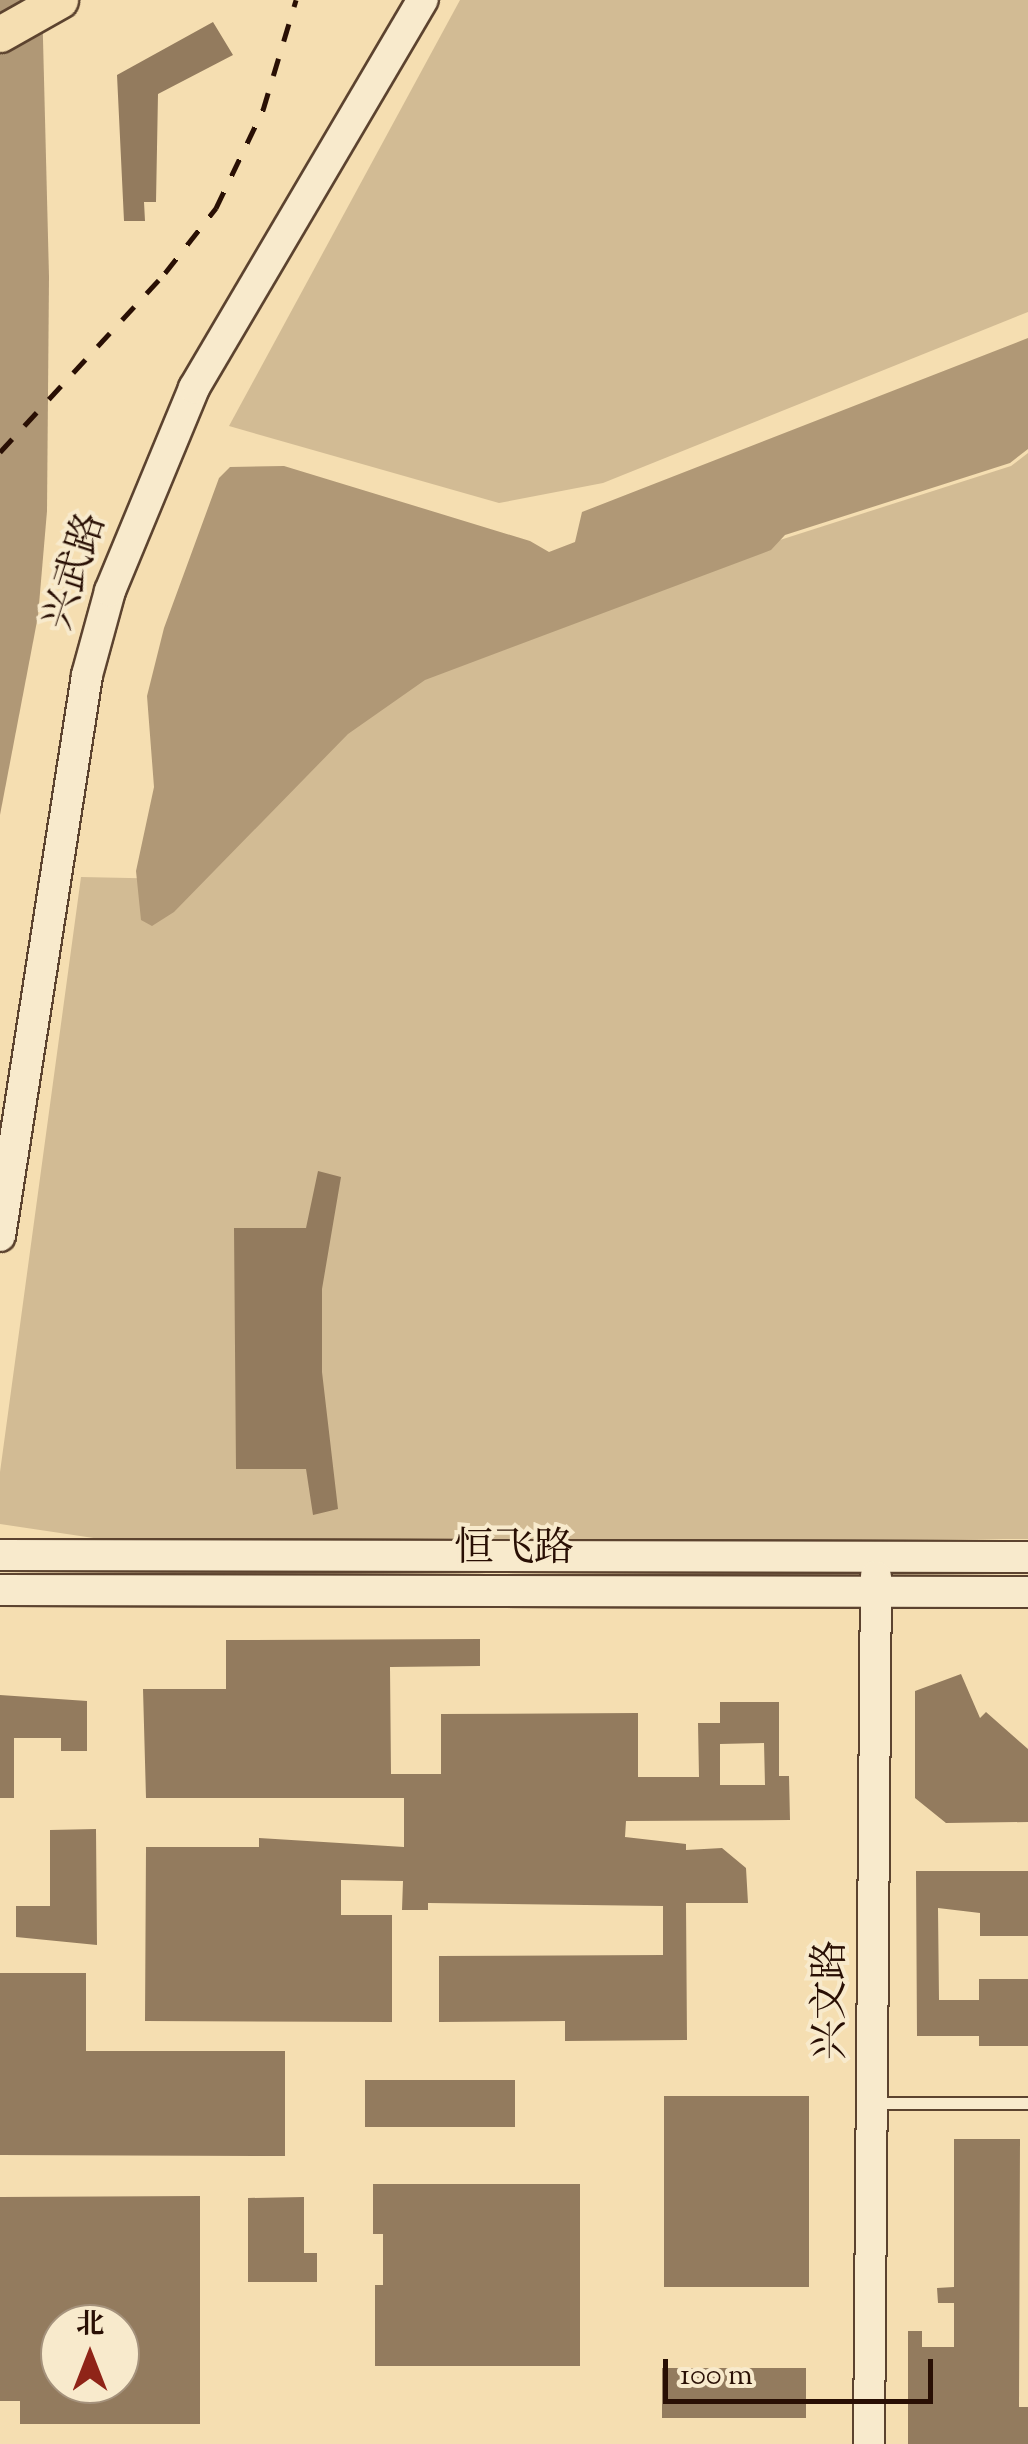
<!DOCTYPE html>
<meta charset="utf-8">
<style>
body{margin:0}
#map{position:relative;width:1028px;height:2444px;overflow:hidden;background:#f5deb1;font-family:"Sorts Mill Goudy","Noto Serif SC",serif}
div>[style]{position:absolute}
.green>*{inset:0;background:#d2bb94}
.water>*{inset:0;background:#b09876}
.building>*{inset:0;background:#937b5e;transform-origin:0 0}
.roads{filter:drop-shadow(2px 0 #5c432f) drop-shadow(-2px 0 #5c432f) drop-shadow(0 2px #5c432f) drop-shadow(0 -2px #5c432f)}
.lane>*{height:11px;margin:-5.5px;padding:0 5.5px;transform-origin:5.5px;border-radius:5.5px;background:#f8eacc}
.secondary>*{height:30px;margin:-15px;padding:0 15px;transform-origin:15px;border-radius:15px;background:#f8eacc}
.primary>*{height:35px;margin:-17.5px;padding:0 17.5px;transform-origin:17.5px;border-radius:17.5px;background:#f5deb1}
.rail>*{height:5px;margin-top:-2.5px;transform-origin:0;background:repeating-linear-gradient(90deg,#290f04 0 18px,transparent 0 36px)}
span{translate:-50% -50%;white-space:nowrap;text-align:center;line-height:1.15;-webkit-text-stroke:8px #f8eacc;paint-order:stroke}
.street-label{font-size:40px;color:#290f04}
.north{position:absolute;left:40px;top:2304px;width:100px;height:100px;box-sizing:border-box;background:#f8eacc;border:2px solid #a5927c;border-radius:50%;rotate:0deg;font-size:28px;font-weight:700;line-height:40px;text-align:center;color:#290f04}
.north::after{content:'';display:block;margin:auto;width:35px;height:45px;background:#8f2418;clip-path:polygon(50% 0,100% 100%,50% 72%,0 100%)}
.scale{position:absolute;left:663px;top:2359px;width:270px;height:45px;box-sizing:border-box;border:5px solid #290f04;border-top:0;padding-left:12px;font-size:30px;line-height:35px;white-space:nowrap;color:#290f04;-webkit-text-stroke:8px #f8eacc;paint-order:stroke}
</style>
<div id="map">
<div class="green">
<div style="clip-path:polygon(460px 0,1028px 0,1028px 312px,603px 483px,499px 503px,229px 426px)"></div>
<div style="clip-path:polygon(1028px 453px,1028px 1539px,107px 1540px,0 1524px,0 1472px,81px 877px,177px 879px,321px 727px,471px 639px,1011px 466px)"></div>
</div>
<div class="water">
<div style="clip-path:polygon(0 0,42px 0,49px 277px,47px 511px,38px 616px,0 815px)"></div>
<div style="clip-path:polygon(1028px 338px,1028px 449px,1010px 463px,785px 535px,771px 550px,425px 680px,348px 734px,174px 912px,152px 926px,141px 920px,136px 871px,154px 787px,147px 696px,164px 628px,219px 478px,230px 467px,284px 466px,530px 541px,549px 552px,575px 542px,582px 512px)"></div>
</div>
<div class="building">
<div style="clip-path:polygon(213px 22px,233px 55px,158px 94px,156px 202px,144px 202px,145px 221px,124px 221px,117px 75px)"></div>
<div style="clip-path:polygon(318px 1171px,341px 1177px,322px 1289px,322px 1372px,338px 1509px,313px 1515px,306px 1469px,236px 1469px,234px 1228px,306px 1228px)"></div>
<div style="clip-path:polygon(evenodd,480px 1639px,480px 1666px,390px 1667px,391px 1774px,441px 1774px,441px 1714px,638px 1713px,638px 1777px,699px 1777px,698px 1723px,720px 1723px,720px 1702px,779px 1702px,779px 1776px,789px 1776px,790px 1820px,626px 1821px,625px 1837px,686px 1844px,686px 1850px,722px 1848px,746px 1868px,748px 1903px,686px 1903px,687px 2040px,565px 2041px,565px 2021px,439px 2022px,439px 1956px,663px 1955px,663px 1906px,428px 1903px,428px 1910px,402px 1910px,403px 1881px,341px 1880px,341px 1915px,392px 1915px,392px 2022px,145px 2021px,146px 1847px,259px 1847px,259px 1838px,404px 1847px,404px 1798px,146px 1798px,143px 1689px,226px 1689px,226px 1640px,480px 1639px,764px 1743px,765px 1785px,720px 1785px,720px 1744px,764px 1743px)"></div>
<div style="clip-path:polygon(961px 1674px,980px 1718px,986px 1712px,1028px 1749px,1028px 1822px,946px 1823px,915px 1798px,915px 1691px)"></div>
<div style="clip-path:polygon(0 1695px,87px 1701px,87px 1751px,61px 1751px,61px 1738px,14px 1738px,14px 1798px,0 1798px)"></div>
<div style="clip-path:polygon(96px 1829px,97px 1945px,16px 1937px,16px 1906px,50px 1906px,50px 1830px)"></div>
<div style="clip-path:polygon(916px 1871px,1028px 1871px,1028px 1936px,980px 1936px,980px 1913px,938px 1908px,939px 2000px,979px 2000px,979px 1979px,1028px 1979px,1028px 2046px,979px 2046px,979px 2036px,917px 2036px)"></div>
<div style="clip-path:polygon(0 1973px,86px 1973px,86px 2051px,285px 2051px,285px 2156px,0 2155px)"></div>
<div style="left:515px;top:2080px;width:47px;height:150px;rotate:90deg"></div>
<div style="left:809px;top:2096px;width:191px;height:145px;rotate:90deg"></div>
<div style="clip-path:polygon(954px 2139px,1020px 2139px,1019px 2407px,1028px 2407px,1028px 2444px,908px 2444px,908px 2331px,922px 2331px,922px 2347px,954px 2347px,954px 2303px,938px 2303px,937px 2288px,954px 2287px)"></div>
<div style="clip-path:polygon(373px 2184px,580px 2184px,580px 2366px,375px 2366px,375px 2285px,383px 2285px,383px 2234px,373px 2234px)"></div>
<div style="clip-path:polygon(evenodd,200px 2196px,200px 2424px,20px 2424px,20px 2401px,0 2401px,0 2197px,200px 2196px,60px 2324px,120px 2324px,120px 2384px,60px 2384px,60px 2324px)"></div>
<div style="clip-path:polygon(304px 2197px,304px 2253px,317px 2253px,317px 2282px,248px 2282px,248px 2198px)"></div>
<div style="left:662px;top:2368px;width:144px;height:50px"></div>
</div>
<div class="roads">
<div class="lane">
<div style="left:872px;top:2103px;width:156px"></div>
</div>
<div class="secondary">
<div style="left:0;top:1236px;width:568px;rotate:-81.18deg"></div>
<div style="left:87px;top:675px;width:87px;rotate:-74.7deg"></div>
<div style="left:110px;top:591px;width:220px;rotate:-67.5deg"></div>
<div style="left:194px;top:388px;width:451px;rotate:-59.5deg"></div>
<div style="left:0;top:1555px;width:1028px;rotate:0.11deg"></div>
<div style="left:0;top:1590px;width:1028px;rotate:0.11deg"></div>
<div style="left:869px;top:2444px;width:868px;rotate:-89.54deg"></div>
</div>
<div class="primary">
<div style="left:0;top:34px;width:69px;rotate:-29.5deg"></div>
</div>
</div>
<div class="rail">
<div style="left:0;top:452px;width:243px;rotate:-47.3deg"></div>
<div style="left:165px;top:273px;width:83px;rotate:-51.9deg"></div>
<div style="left:216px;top:208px;width:109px;rotate:-64.4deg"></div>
<div style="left:263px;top:110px;width:115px;rotate:-73.3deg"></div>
</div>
<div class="street-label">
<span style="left:77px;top:572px;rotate:-72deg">兴武路</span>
<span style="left:514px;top:1551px">恒飞路</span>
<span style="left:833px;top:2000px;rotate:-90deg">兴文路</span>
</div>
<div class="north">北</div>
<div class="scale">100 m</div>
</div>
